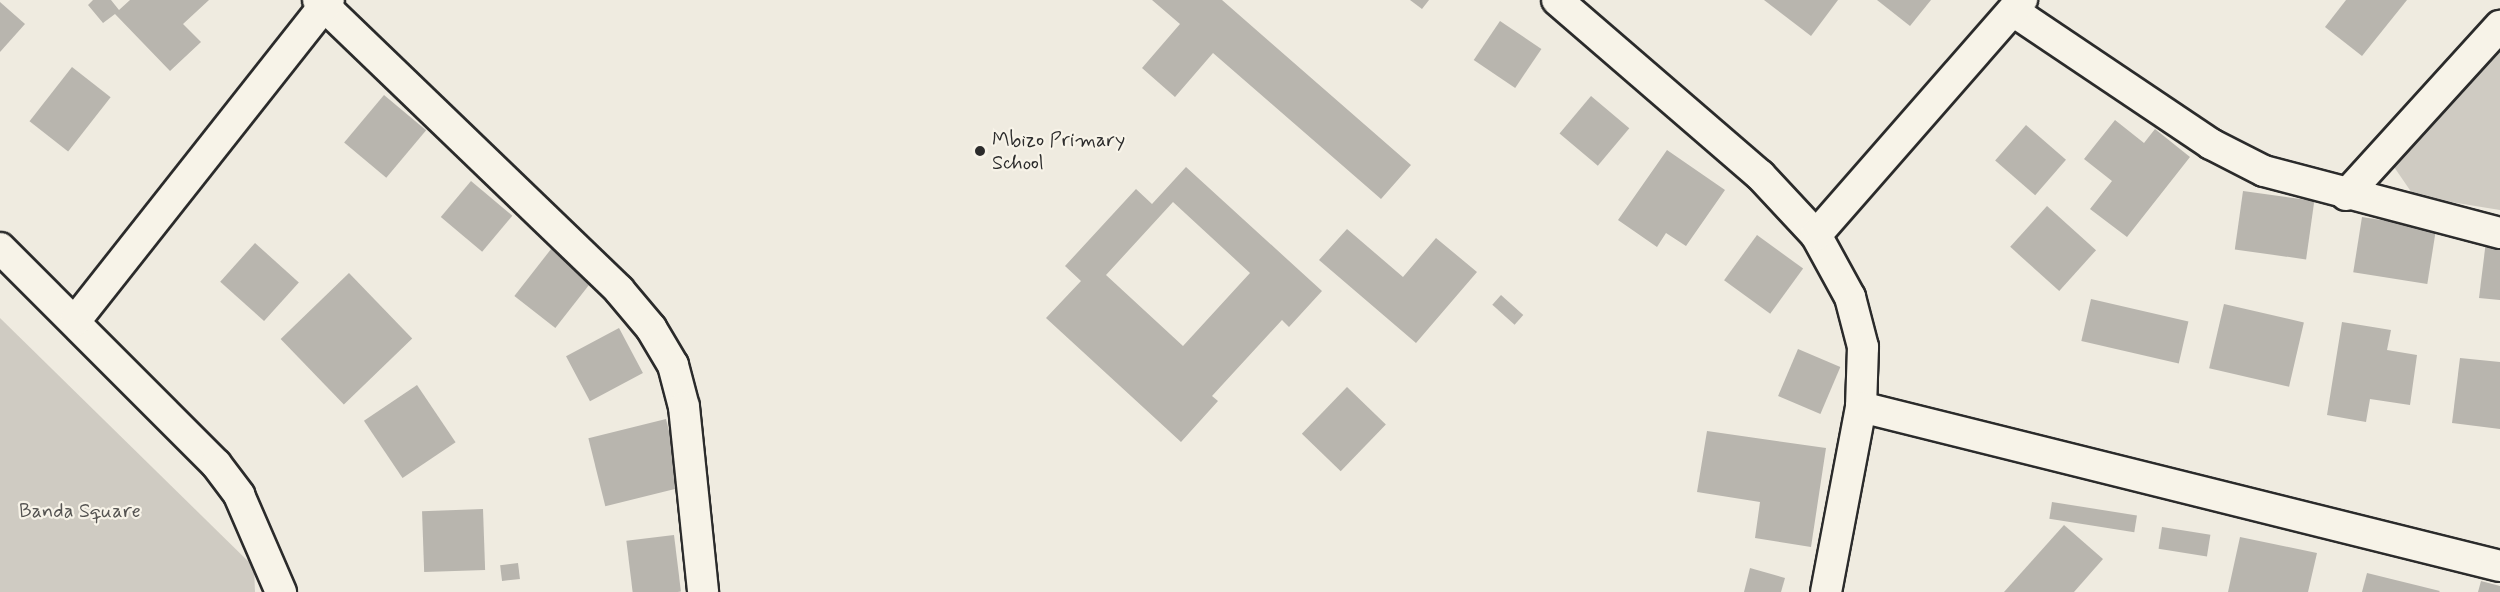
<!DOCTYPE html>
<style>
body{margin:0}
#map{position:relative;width:2500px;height:592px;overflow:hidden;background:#efebe0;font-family:Mynerve,sans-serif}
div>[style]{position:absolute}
.green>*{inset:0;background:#cfcbc2}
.building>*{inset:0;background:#b8b5ae;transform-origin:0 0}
.roads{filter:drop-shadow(2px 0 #2b2b2b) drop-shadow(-2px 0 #2b2b2b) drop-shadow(0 2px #2b2b2b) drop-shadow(0 -2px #2b2b2b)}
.street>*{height:30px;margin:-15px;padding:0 15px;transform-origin:15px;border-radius:15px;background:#f7f3e8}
.dots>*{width:16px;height:16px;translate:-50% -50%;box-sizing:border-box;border:3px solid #f7f3e8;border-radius:50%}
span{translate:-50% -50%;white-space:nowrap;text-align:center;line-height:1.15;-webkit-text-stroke:4.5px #f7f3e8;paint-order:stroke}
.poi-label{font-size:20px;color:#2b2b2b}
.left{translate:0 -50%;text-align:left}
.park-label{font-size:20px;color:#545351}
</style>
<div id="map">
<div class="green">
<div style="clip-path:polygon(2500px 46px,2500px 210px,2414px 196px,2392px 164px)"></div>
<div style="clip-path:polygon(0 318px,254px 567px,255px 592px,0 592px)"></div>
</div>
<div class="building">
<div style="clip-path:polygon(93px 0,111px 0,119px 10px,130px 0,209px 0,183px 24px,201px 42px,170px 71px,115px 14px,103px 23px,88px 5px)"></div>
<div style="clip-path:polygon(1152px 0,1222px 0,1411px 165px,1381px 199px,1213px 53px,1175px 97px,1142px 68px,1180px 24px)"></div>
<div style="clip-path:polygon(1410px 0,1429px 0,1422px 9px)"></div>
<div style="clip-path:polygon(1764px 0,1838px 0,1811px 36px)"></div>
<div style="clip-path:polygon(1877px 0,1931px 0,1910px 26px)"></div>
<div style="clip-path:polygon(2346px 0,2407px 0,2362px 56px,2325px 27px)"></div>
<div style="clip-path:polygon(0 2px,25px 24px,0 52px)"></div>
<div style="left:1500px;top:21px;width:50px;height:47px;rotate:34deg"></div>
<div style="left:72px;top:67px;width:49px;height:69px;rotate:38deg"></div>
<div style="left:384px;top:95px;width:55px;height:62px;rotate:40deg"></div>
<div style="left:1591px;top:96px;width:50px;height:49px;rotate:40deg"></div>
<div style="clip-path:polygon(2115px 120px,2144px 143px,2155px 129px,2190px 157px,2127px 237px,2090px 209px,2112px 181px,2084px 159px)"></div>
<div style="left:2026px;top:125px;width:53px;height:47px;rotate:41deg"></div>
<div style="clip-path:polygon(1667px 150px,1725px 190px,1686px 246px,1666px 233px,1657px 247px,1618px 220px)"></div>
<div style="clip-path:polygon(evenodd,1186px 167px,1322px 291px,1289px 327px,1282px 320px,1212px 396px,1218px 401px,1181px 442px,1046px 318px,1081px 281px,1065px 266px,1136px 189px,1152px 204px,1186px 167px,1173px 202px,1250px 273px,1183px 346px,1106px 275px,1173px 202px)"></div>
<div style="left:471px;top:181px;width:54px;height:47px;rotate:40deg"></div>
<div style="left:2243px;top:191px;width:72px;height:59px;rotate:8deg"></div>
<div style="left:2047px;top:206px;width:66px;height:55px;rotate:42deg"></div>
<div style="left:2362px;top:217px;width:75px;height:56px;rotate:9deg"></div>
<div style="clip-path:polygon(1347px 229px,1403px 277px,1436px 238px,1477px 272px,1416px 343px,1319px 260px)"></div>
<div style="left:1757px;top:235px;width:57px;height:56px;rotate:36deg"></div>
<div style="clip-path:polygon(2486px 241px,2500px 243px,2500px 300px,2479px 298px)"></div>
<div style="left:255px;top:243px;width:59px;height:52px;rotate:42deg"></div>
<div style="left:555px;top:244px;width:52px;height:66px;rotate:38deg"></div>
<div style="left:349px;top:273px;width:91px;height:95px;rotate:46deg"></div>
<div style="left:1501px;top:295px;width:30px;height:13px;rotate:42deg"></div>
<div style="left:2091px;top:299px;width:100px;height:43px;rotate:13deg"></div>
<div style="left:2224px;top:304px;width:82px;height:66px;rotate:13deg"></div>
<div style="clip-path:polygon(2342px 322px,2391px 330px,2387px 350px,2417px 355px,2410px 405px,2370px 399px,2366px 422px,2327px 415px)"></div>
<div style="left:619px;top:328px;width:51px;height:60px;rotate:62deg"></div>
<div style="left:1798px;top:349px;width:46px;height:51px;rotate:23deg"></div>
<div style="clip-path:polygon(2460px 358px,2500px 362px,2500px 429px,2452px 423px)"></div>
<div style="left:417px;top:385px;width:69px;height:64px;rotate:56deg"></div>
<div style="left:1347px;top:387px;width:54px;height:65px;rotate:44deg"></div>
<div style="left:666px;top:419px;width:70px;height:80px;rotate:76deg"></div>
<div style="clip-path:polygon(1707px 431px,1826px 448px,1811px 547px,1755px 538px,1760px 502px,1697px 492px)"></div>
<div style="left:2052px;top:502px;width:86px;height:17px;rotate:9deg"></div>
<div style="left:483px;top:509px;width:61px;height:61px;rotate:88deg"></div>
<div style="clip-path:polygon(2064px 525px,2103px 559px,2074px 592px,2004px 592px)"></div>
<div style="left:2162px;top:527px;width:49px;height:22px;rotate:9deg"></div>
<div style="left:674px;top:535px;width:57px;height:48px;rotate:83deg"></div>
<div style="clip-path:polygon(2240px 537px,2317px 553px,2308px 592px,2228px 592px)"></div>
<div style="left:518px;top:563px;width:16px;height:18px;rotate:83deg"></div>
<div style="clip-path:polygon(1750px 568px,1785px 578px,1781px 592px,1744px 592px)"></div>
<div style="clip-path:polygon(2367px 573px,2440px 591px,2439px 592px,2362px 592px)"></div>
<div style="clip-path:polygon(2481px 581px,2500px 586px,2500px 592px,2478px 592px)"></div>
</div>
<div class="roads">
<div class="street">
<div style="left:318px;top:0;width:418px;rotate:43.9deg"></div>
<div style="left:619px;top:290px;width:50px;rotate:49.9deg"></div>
<div style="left:651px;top:328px;width:43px;rotate:59.3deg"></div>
<div style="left:673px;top:365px;width:43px;rotate:75.3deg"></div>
<div style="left:684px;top:407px;width:186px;rotate:84.1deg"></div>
<div style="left:1557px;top:0;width:268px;rotate:40.8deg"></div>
<div style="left:1760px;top:175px;width:82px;rotate:47deg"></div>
<div style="left:1816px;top:235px;width:71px;rotate:61.3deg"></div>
<div style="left:1850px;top:297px;width:52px;rotate:75.4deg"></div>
<div style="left:1863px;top:347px;width:60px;rotate:91.9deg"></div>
<div style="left:1861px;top:407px;width:188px;rotate:100.7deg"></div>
<div style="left:2013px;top:11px;width:239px;rotate:33.9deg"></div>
<div style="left:2211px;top:144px;width:59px;rotate:27deg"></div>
<div style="left:2264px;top:171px;width:244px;rotate:14.7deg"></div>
<div style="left:2346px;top:195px;width:229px;rotate:-47.7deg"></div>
<div style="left:1816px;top:235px;width:313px;rotate:-48.8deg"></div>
<div style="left:0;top:248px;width:305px;rotate:45deg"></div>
<div style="left:216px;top:464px;width:39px;rotate:53deg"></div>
<div style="left:239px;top:495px;width:106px;rotate:66.6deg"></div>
<div style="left:76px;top:320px;width:408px;rotate:-51.7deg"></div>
<div style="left:1861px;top:407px;width:658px;rotate:13.97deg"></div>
</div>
</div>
<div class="dots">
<div style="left:980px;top:151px;background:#2b2b2b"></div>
</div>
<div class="poi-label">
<span class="left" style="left:992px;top:152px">Mbizo Primary<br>School</span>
</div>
<div class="park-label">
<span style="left:80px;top:511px">Banda Square</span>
</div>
</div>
